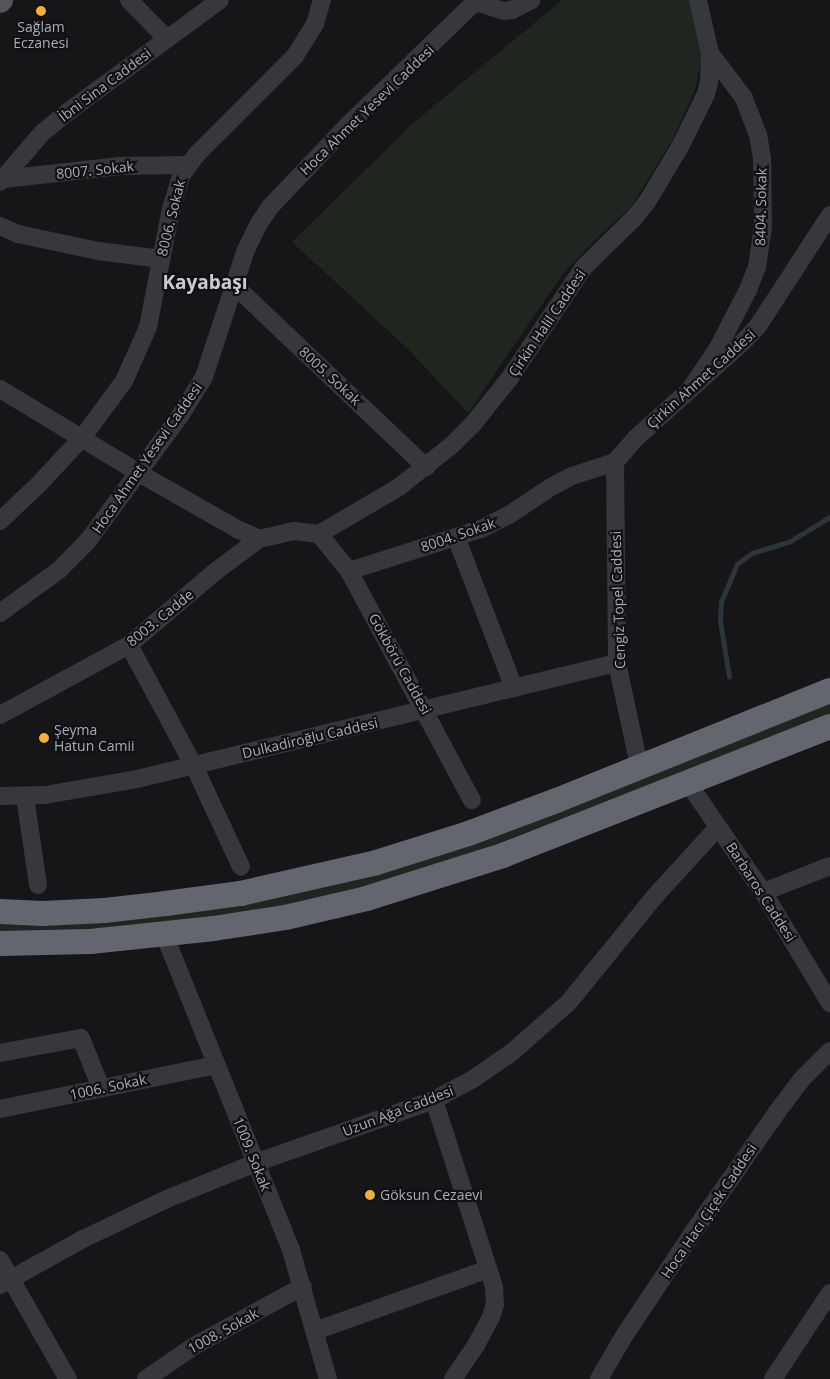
<!DOCTYPE html>
<meta charset="utf-8">
<style>
body{margin:0}
#map{position:relative;width:830px;height:1379px;overflow:hidden;background:#161618;font-family:"Open Sans",sans-serif}
div>[style]{position:absolute}
.green>*{inset:0;background:#1e261f}
.stream>*{height:4.5px;margin:-2.25px;padding:0 2.25px;transform-origin:2.25px;border-radius:2.25px;background:#2c353c}
.minor>*{height:18px;margin:-9px;padding:0 9px;transform-origin:9px;border-radius:9px;background:#37383d}
.major>*{height:21px;margin:-10.5px;padding:0 10.5px;transform-origin:10.5px;border-radius:10.5px;background:#53555c}
.highway>*{height:25px;margin:-12.5px;padding:0 12.5px;transform-origin:12.5px;border-radius:12.5px;background:#63666e}
.dots>*{width:14px;height:14px;translate:-50% -50%;box-sizing:border-box;border:2px solid #111113;border-radius:50%}
span{translate:-50% -50%;white-space:nowrap;text-align:center;line-height:1.15;-webkit-text-stroke:4.5px #111113;paint-order:stroke}
.poi-label{font-size:14px;color:#a8adb8}
.left{translate:0 -50%;text-align:left}
.street-label{font-size:14px;color:#a8adb8}
.district-label{font-size:19px;color:#c9ccd4;font-weight:700}
</style>
<div id="map">
<div class="green">
<div style="clip-path:polygon(562px 0,689px 0,703px 51px,695px 89px,674px 137px,631px 207px,594px 241px,562px 275px,468px 413px,408px 349px,292px 242px,410px 126px)"></div>
<div style="clip-path:polygon(830px 704px,830px 716px,456px 859px,386px 881px,297px 904px,137px 927px,0 934px,0 923px,249px 901px,352px 880px,426px 859px,561px 811px)"></div>
</div>
<div class="stream">
<div style="left:729px;top:677px;width:57px;rotate:-99.1deg"></div>
<div style="left:720px;top:621px;width:19px;rotate:-87deg"></div>
<div style="left:721px;top:602px;width:41px;rotate:-67.2deg"></div>
<div style="left:737px;top:564px;width:19px;rotate:-36deg"></div>
<div style="left:752px;top:553px;width:39px;rotate:-17deg"></div>
<div style="left:789px;top:542px;width:48px;rotate:-31.4deg"></div>
</div>
<div class="minor">
<div style="left:129px;top:0;width:54px;rotate:45.7deg"></div>
<div style="left:476px;top:2px;width:29px;rotate:18deg"></div>
<div style="left:504px;top:11px;width:8px;rotate:-7deg"></div>
<div style="left:512px;top:10px;width:22px;rotate:-27deg"></div>
<div style="left:3px;top:179px;width:118px;rotate:-6.3deg"></div>
<div style="left:120px;top:166px;width:67px;rotate:-0.9deg"></div>
<div style="left:0;top:182px;width:65px;rotate:-49.4deg"></div>
<div style="left:42px;top:133px;width:35px;rotate:-39deg"></div>
<div style="left:69px;top:111px;width:187px;rotate:-36.3deg"></div>
<div style="left:0;top:226px;width:20px;rotate:24deg"></div>
<div style="left:18px;top:234px;width:82px;rotate:12deg"></div>
<div style="left:98px;top:251px;width:64px;rotate:7.2deg"></div>
<div style="left:234px;top:285px;width:265px;rotate:43.5deg"></div>
<div style="left:691px;top:388px;width:48px;rotate:-56deg"></div>
<div style="left:718px;top:348px;width:65px;rotate:-62.7deg"></div>
<div style="left:748px;top:290px;width:25px;rotate:-69deg"></div>
<div style="left:757px;top:267px;width:40px;rotate:-81.5deg"></div>
<div style="left:763px;top:227px;width:68px;rotate:-90.8deg"></div>
<div style="left:762px;top:159px;width:24px;rotate:-99deg"></div>
<div style="left:758px;top:135px;width:40px;rotate:-111deg"></div>
<div style="left:744px;top:98px;width:56px;rotate:-127.1deg"></div>
<div style="left:0;top:389px;width:162px;rotate:31.1deg"></div>
<div style="left:139px;top:473px;width:113px;rotate:29.7deg"></div>
<div style="left:237px;top:529px;width:24px;rotate:24deg"></div>
<div style="left:259px;top:539px;width:36px;rotate:-13deg"></div>
<div style="left:294px;top:531px;width:25px;rotate:7deg"></div>
<div style="left:319px;top:534px;width:48px;rotate:51deg"></div>
<div style="left:349px;top:571px;width:260px;rotate:61.8deg"></div>
<div style="left:615px;top:462px;width:32px;rotate:-49deg"></div>
<div style="left:636px;top:438px;width:145px;rotate:-41.9deg"></div>
<div style="left:744px;top:341px;width:21px;rotate:-47deg"></div>
<div style="left:758px;top:326px;width:132px;rotate:-57deg"></div>
<div style="left:615px;top:462px;width:201px;rotate:89.4deg"></div>
<div style="left:617px;top:663px;width:105px;rotate:77.9deg"></div>
<div style="left:0;top:521px;width:52px;rotate:-43.5deg"></div>
<div style="left:38px;top:485px;width:64px;rotate:-46.9deg"></div>
<div style="left:82px;top:438px;width:71px;rotate:-53.6deg"></div>
<div style="left:124px;top:381px;width:59px;rotate:-66deg"></div>
<div style="left:148px;top:327px;width:120px;rotate:-79deg"></div>
<div style="left:171px;top:209px;width:34px;rotate:-73deg"></div>
<div style="left:181px;top:176px;width:27px;rotate:-54deg"></div>
<div style="left:197px;top:154px;width:139px;rotate:-45deg"></div>
<div style="left:295px;top:56px;width:38px;rotate:-58deg"></div>
<div style="left:315px;top:24px;width:25px;rotate:-74deg"></div>
<div style="left:319px;top:534px;width:93px;rotate:-30.4deg"></div>
<div style="left:399px;top:487px;width:68px;rotate:-38.4deg"></div>
<div style="left:452px;top:445px;width:30px;rotate:-45deg"></div>
<div style="left:473px;top:424px;width:58px;rotate:-51.3deg"></div>
<div style="left:509px;top:379px;width:135px;rotate:-56.2deg"></div>
<div style="left:584px;top:267px;width:70px;rotate:-44.4deg"></div>
<div style="left:634px;top:218px;width:21px;rotate:-51deg"></div>
<div style="left:647px;top:202px;width:66px;rotate:-59.2deg"></div>
<div style="left:681px;top:145px;width:57px;rotate:-63.9deg"></div>
<div style="left:706px;top:94px;width:12px;rotate:-76deg"></div>
<div style="left:709px;top:82px;width:29px;rotate:-88deg"></div>
<div style="left:710px;top:53px;width:54px;rotate:-102.8deg"></div>
<div style="left:456px;top:537px;width:162px;rotate:69deg"></div>
<div style="left:349px;top:571px;width:139px;rotate:-17.7deg"></div>
<div style="left:481px;top:529px;width:31px;rotate:-27deg"></div>
<div style="left:509px;top:515px;width:50px;rotate:-33.7deg"></div>
<div style="left:551px;top:487px;width:24px;rotate:-28deg"></div>
<div style="left:572px;top:476px;width:45px;rotate:-18deg"></div>
<div style="left:0;top:613px;width:73px;rotate:-36.1deg"></div>
<div style="left:59px;top:570px;width:40px;rotate:-45deg"></div>
<div style="left:87px;top:542px;width:157px;rotate:-53.6deg"></div>
<div style="left:180px;top:416px;width:46px;rotate:-58.4deg"></div>
<div style="left:204px;top:377px;width:132px;rotate:-71.8deg"></div>
<div style="left:245px;top:252px;width:30px;rotate:-64deg"></div>
<div style="left:258px;top:225px;width:22px;rotate:-56deg"></div>
<div style="left:270px;top:207px;width:113px;rotate:-46.4deg"></div>
<div style="left:348px;top:125px;width:180px;rotate:-44.1deg"></div>
<div style="left:129px;top:645px;width:137px;rotate:61.8deg"></div>
<div style="left:194px;top:766px;width:111px;rotate:65deg"></div>
<div style="left:0;top:715px;width:147px;rotate:-28.5deg"></div>
<div style="left:129px;top:645px;width:114px;rotate:-40.4deg"></div>
<div style="left:216px;top:571px;width:54px;rotate:-36.7deg"></div>
<div style="left:688px;top:783px;width:132px;rotate:55.5deg"></div>
<div style="left:763px;top:892px;width:130px;rotate:58.9deg"></div>
<div style="left:0;top:796px;width:45px;rotate:-1.3deg"></div>
<div style="left:45px;top:795px;width:93px;rotate:-9.9deg"></div>
<div style="left:137px;top:779px;width:494px;rotate:-13.6deg"></div>
<div style="left:25px;top:797px;width:89px;rotate:81.6deg"></div>
<div style="left:763px;top:892px;width:72px;rotate:-21.2deg"></div>
<div style="left:164px;top:934px;width:341px;rotate:68.1deg"></div>
<div style="left:291px;top:1250px;width:134px;rotate:74deg"></div>
<div style="left:0;top:1053px;width:82px;rotate:-10.5deg"></div>
<div style="left:81px;top:1038px;width:54px;rotate:68.2deg"></div>
<div style="left:434px;top:1100px;width:196px;rotate:72.2deg"></div>
<div style="left:494px;top:1287px;width:17px;rotate:87deg"></div>
<div style="left:495px;top:1304px;width:14px;rotate:107deg"></div>
<div style="left:491px;top:1317px;width:32px;rotate:118deg"></div>
<div style="left:476px;top:1345px;width:41px;rotate:124.1deg"></div>
<div style="left:0;top:1109px;width:220px;rotate:-11.5deg"></div>
<div style="left:0;top:1260px;width:137px;rotate:60.3deg"></div>
<div style="left:0;top:1285px;width:95px;rotate:-29deg"></div>
<div style="left:83px;top:1239px;width:93px;rotate:-25.5deg"></div>
<div style="left:167px;top:1199px;width:95px;rotate:-22.2deg"></div>
<div style="left:255px;top:1163px;width:190px;rotate:-19.4deg"></div>
<div style="left:434px;top:1100px;width:44px;rotate:-28.3deg"></div>
<div style="left:473px;top:1079px;width:46px;rotate:-34.4deg"></div>
<div style="left:511px;top:1053px;width:77px;rotate:-41.3deg"></div>
<div style="left:569px;top:1002px;width:138px;rotate:-50.9deg"></div>
<div style="left:656px;top:895px;width:92px;rotate:-47.6deg"></div>
<div style="left:315px;top:1331px;width:184px;rotate:-19.7deg"></div>
<div style="left:146px;top:1379px;width:58px;rotate:-34.5deg"></div>
<div style="left:194px;top:1346px;width:124px;rotate:-28.8deg"></div>
<div style="left:599px;top:1379px;width:50px;rotate:-59.8deg"></div>
<div style="left:624px;top:1336px;width:123px;rotate:-56.3deg"></div>
<div style="left:692px;top:1234px;width:149px;rotate:-55.1deg"></div>
<div style="left:777px;top:1112px;width:40px;rotate:-53deg"></div>
<div style="left:801px;top:1080px;width:41px;rotate:-45deg"></div>
<div style="left:773px;top:1379px;width:103px;rotate:-56.5deg"></div>
</div>
<div class="major">
<div style="left:0;top:2px;width:3px;rotate:-45deg"></div>
</div>
<div class="highway">
<div style="left:0;top:911px;width:42px;rotate:2.7deg"></div>
<div style="left:42px;top:913px;width:62px;rotate:-2.8deg"></div>
<div style="left:104px;top:910px;width:61px;rotate:-6.5deg"></div>
<div style="left:165px;top:903px;width:76px;rotate:-7.6deg"></div>
<div style="left:240px;top:893px;width:139px;rotate:-12.8deg"></div>
<div style="left:376px;top:862px;width:96px;rotate:-17.5deg"></div>
<div style="left:468px;top:833px;width:94px;rotate:-20.6deg"></div>
<div style="left:556px;top:800px;width:295px;rotate:-21.9deg"></div>
<div style="left:0;top:943px;width:90px;rotate:-1.3deg"></div>
<div style="left:90px;top:941px;width:124px;rotate:-6deg"></div>
<div style="left:213px;top:928px;width:73px;rotate:-8.7deg"></div>
<div style="left:285px;top:917px;width:83px;rotate:-13.2deg"></div>
<div style="left:366px;top:898px;width:143px;rotate:-17.5deg"></div>
<div style="left:502px;top:855px;width:352px;rotate:-21.5deg"></div>
</div>
<div class="dots">
<div style="left:41px;top:11px;background:#f2b134"></div>
<div style="left:44px;top:738px;background:#f2b134"></div>
<div style="left:370px;top:1195px;background:#f2b134"></div>
</div>
<div class="poi-label">
<span style="left:41px;top:35px">Sağlam<br>Eczanesi</span>
<span class="left" style="left:54px;top:738px">Şeyma<br>Hatun Camii</span>
<span class="left" style="left:380px;top:1195px">Göksun Cezaevi</span>
</div>
<div class="street-label">
<span style="left:105px;top:85px;rotate:-37deg">İbni Sina Caddesi</span>
<span style="left:367px;top:110px;rotate:-44deg">Hoca Ahmet Yesevi Caddesi</span>
<span style="left:95px;top:170px;rotate:-6deg">8007. Sokak</span>
<span style="left:761px;top:207px;rotate:-89deg">8404. Sokak</span>
<span style="left:171px;top:218px;rotate:-76deg">8006. Sokak</span>
<span style="left:547px;top:323px;rotate:-56deg">Çirkin Halil Caddesi</span>
<span style="left:330px;top:376px;rotate:43deg">8005. Sokak</span>
<span style="left:701px;top:379px;rotate:-42deg">Çirkin Ahmet Caddesi</span>
<span style="left:147px;top:458px;rotate:-55deg">Hoca Ahmet Yesevi Caddesi</span>
<span style="left:458px;top:535px;rotate:-19deg">8004. Sokak</span>
<span style="left:618px;top:600px;rotate:-92deg">Cengiz Topel Caddesi</span>
<span style="left:160px;top:618px;rotate:-39deg">8003. Cadde</span>
<span style="left:400px;top:664px;rotate:61deg">Gökbörü Caddesi</span>
<span style="left:310px;top:738px;rotate:-13deg">Dulkadiroğlu Caddesi</span>
<span style="left:761px;top:892px;rotate:57deg">Barbaros Caddesi</span>
<span style="left:108px;top:1087px;rotate:-12deg">1006. Sokak</span>
<span style="left:398px;top:1111px;rotate:-21deg">Uzun Ağa Caddesi</span>
<span style="left:252px;top:1154px;rotate:68deg">1009. Sokak</span>
<span style="left:709px;top:1211px;rotate:-56deg">Hoca Hacı Çiçek Caddesi</span>
<span style="left:223px;top:1331px;rotate:-29deg">1008. Sokak</span>
</div>
<div class="district-label">
<span style="left:205px;top:283px">Kayabaşı</span>
</div>
</div>
